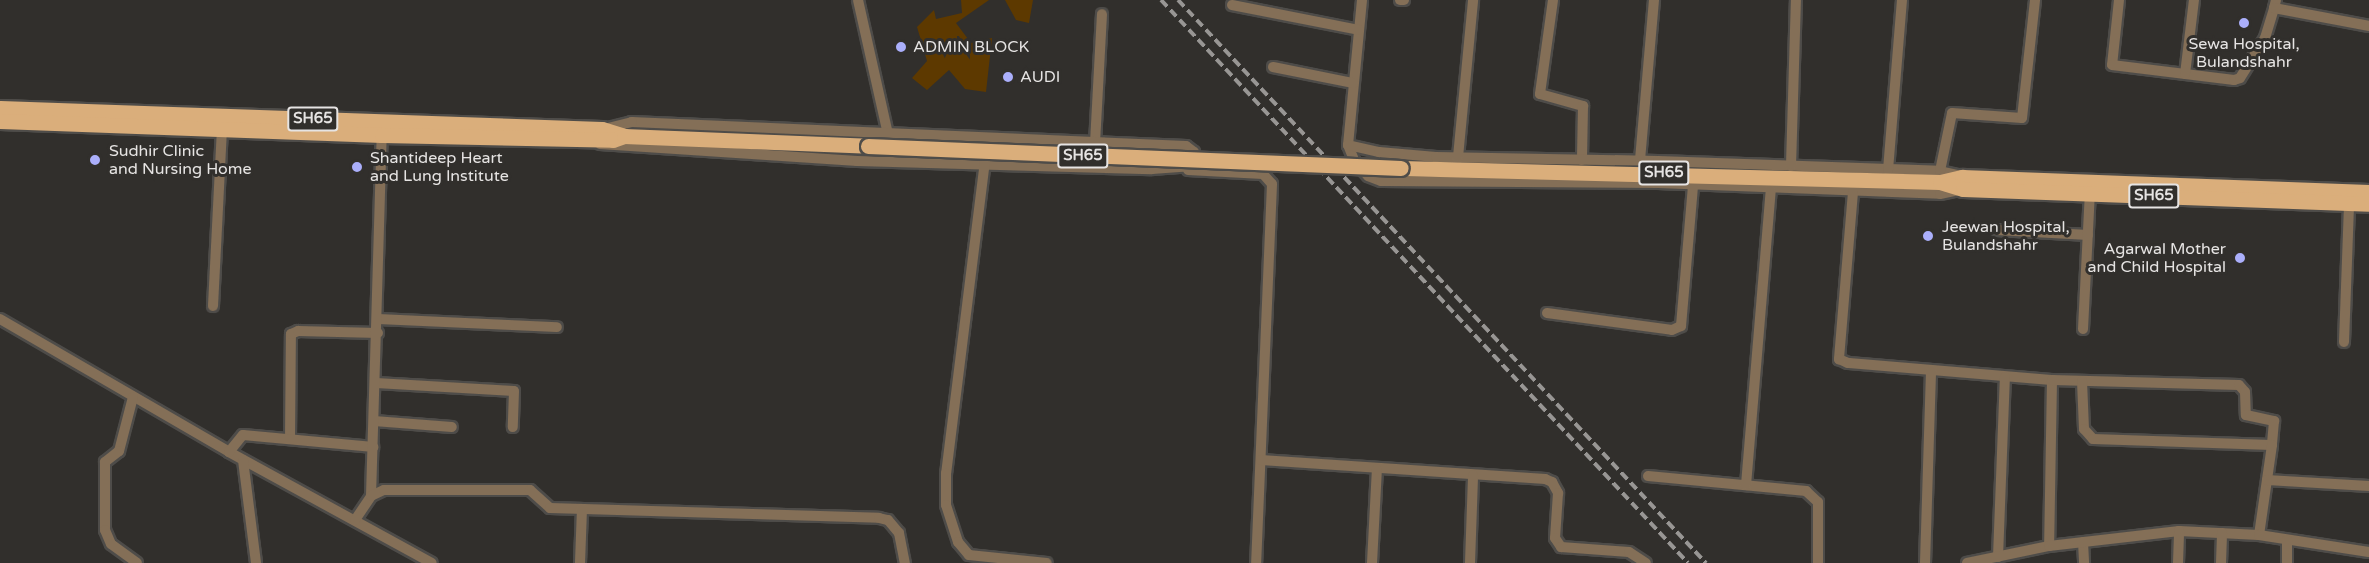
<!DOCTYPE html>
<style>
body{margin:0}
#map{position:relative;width:2369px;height:563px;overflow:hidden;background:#312f2c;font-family:"Varela Round",sans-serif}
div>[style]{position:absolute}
.green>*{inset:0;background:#5d3900}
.roads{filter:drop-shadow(2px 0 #4e4c49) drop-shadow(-2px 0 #4e4c49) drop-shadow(0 2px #4e4c49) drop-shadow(0 -2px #4e4c49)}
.street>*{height:10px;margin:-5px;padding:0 5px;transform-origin:5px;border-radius:5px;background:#846f57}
.primary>*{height:15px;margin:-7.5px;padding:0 7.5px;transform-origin:7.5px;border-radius:7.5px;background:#daae7b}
.rail>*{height:4px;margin-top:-2px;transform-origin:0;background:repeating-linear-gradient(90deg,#989694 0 9px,transparent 0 13.5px)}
.bridges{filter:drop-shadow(2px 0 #4e4c49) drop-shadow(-2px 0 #4e4c49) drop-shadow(0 2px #4e4c49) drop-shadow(0 -2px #4e4c49)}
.primary-bridge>*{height:15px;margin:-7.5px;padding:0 7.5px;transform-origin:7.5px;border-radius:7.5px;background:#daae7b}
.dots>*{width:16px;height:16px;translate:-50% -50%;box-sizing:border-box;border:3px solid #312f2c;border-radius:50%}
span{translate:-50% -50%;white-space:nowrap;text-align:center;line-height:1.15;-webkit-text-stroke:6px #312f2c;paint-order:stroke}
.shield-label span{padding:2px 4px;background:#312f2c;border:2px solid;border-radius:4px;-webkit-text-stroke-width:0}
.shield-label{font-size:15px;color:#e6e4e3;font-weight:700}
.poi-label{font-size:16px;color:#e6e4e3}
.left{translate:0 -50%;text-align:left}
.right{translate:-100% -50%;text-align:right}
</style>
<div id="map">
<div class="green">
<div style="clip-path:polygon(961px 0,989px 0,956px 23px,971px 43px,992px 38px,986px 92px,965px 89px,949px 70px,927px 90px,912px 78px,927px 61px,917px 27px,934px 10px,936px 19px,962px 13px)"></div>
<div style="clip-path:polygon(1005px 0,1033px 0,1029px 23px,1016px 20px)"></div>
</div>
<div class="roads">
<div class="street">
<div style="left:858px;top:0;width:137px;rotate:77.4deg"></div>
<div style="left:1362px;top:0;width:146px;rotate:95.5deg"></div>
<div style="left:1348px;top:145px;width:18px;rotate:68deg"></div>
<div style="left:1355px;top:162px;width:19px;rotate:47deg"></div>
<div style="left:1368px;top:176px;width:14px;rotate:21deg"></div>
<div style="left:1381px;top:181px;width:277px;rotate:0.4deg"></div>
<div style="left:1658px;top:183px;width:282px;rotate:2.2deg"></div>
<div style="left:1940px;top:194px;width:24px;rotate:-12deg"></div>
<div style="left:1400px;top:0;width:4px"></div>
<div style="left:1553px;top:0;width:95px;rotate:97.9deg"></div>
<div style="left:1540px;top:94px;width:45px;rotate:15.6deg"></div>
<div style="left:1583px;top:106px;width:54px;rotate:91.1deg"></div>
<div style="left:2119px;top:0;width:65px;rotate:96.1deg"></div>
<div style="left:2112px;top:65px;width:123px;rotate:7deg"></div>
<div style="left:2234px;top:80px;width:6px;rotate:-18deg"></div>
<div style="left:2240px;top:78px;width:47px;rotate:-58deg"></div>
<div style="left:2265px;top:38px;width:31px;rotate:-73deg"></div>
<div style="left:2276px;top:0;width:8px;rotate:104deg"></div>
<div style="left:2274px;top:8px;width:97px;rotate:10.7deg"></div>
<div style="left:1232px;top:5px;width:129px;rotate:11.1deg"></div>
<div style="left:1273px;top:67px;width:82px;rotate:11.3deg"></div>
<div style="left:2185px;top:74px;width:75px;rotate:-83.1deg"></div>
<div style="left:1095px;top:143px;width:129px;rotate:-86.9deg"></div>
<div style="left:600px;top:144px;width:258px;rotate:3.8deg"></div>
<div style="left:857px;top:161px;width:295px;rotate:1.6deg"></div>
<div style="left:1152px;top:169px;width:41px;rotate:-4.2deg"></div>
<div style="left:1193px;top:166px;width:14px;rotate:-86deg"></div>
<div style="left:1194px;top:152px;width:10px;rotate:-143deg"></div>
<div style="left:1186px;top:146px;width:555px;rotate:-177.52deg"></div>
<div style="left:632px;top:122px;width:30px;rotate:166deg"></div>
<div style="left:1348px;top:145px;width:32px;rotate:13deg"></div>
<div style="left:1379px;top:152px;width:57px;rotate:5deg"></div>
<div style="left:1436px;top:157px;width:222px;rotate:1deg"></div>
<div style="left:1658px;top:161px;width:282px;rotate:2deg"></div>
<div style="left:1940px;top:171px;width:22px;rotate:13deg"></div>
<div style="left:1458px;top:157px;width:158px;rotate:-84.5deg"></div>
<div style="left:1640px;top:160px;width:161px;rotate:-85deg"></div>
<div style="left:985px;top:161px;width:314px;rotate:97.1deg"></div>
<div style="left:946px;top:473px;width:32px;rotate:90deg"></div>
<div style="left:946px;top:505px;width:39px;rotate:72deg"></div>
<div style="left:958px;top:542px;width:17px;rotate:50deg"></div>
<div style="left:969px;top:555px;width:78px;rotate:5.9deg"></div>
<div style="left:1791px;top:166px;width:166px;rotate:-88.3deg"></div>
<div style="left:1188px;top:170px;width:75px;rotate:3.1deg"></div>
<div style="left:1263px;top:174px;width:13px;rotate:48deg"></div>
<div style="left:1272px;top:184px;width:379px;rotate:92.4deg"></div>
<div style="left:1888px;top:170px;width:171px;rotate:-85.3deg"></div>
<div style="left:1940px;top:171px;width:59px;rotate:-78.3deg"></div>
<div style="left:1952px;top:113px;width:70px;rotate:4.1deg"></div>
<div style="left:2022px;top:118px;width:119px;rotate:-83.7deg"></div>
<div style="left:1853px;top:192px;width:168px;rotate:94.8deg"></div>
<div style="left:1839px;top:359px;width:10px;rotate:24deg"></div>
<div style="left:1848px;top:363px;width:205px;rotate:4.8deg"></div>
<div style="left:2052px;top:380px;width:166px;rotate:91deg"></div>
<div style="left:1997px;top:230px;width:91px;rotate:3.1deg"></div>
<div style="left:213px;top:306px;width:178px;rotate:-87.1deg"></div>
<div style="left:1547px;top:313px;width:126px;rotate:7.7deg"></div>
<div style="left:1672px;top:330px;width:10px;rotate:-24deg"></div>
<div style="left:1681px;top:326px;width:142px;rotate:-85.1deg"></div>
<div style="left:0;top:319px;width:265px;rotate:30.1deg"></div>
<div style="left:229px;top:452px;width:231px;rotate:28.7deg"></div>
<div style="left:378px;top:319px;width:179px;rotate:2.6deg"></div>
<div style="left:2083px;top:329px;width:136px;rotate:-87.1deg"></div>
<div style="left:2344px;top:342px;width:139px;rotate:-87.9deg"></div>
<div style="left:2052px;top:380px;width:187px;rotate:1.5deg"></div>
<div style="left:2239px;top:385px;width:9px;rotate:49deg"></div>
<div style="left:2245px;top:392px;width:23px;rotate:88deg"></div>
<div style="left:2246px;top:415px;width:29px;rotate:12deg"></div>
<div style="left:2274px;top:421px;width:24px;rotate:95deg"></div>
<div style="left:2082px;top:381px;width:48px;rotate:87.6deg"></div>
<div style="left:2084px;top:429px;width:13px;rotate:48deg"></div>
<div style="left:2093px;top:439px;width:179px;rotate:1.9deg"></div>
<div style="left:2272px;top:445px;width:91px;rotate:98.2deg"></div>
<div style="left:376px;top:383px;width:138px;rotate:3.3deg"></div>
<div style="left:514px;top:391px;width:36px;rotate:92deg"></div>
<div style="left:133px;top:397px;width:56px;rotate:104.5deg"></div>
<div style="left:119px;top:451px;width:18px;rotate:142deg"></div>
<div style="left:105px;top:462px;width:68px;rotate:90deg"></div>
<div style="left:105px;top:530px;width:15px;rotate:67deg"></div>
<div style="left:111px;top:544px;width:32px;rotate:36deg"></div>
<div style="left:374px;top:421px;width:78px;rotate:4.4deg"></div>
<div style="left:290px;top:439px;width:105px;rotate:-89.5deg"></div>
<div style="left:291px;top:334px;width:8px;rotate:-23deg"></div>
<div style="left:298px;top:331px;width:80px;rotate:1.4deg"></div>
<div style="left:229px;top:452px;width:22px;rotate:-51deg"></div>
<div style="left:243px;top:435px;width:131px;rotate:5.3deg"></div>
<div style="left:243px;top:460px;width:104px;rotate:82.8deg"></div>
<div style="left:1261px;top:460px;width:285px;rotate:3.8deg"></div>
<div style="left:1545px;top:479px;width:8px;rotate:23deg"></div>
<div style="left:1552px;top:482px;width:13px;rotate:61deg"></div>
<div style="left:1558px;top:493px;width:45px;rotate:93.8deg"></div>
<div style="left:1555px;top:538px;width:11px;rotate:56deg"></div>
<div style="left:1561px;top:547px;width:68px;rotate:4.2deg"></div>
<div style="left:1629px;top:552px;width:20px;rotate:33deg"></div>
<div style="left:1648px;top:476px;width:159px;rotate:5.4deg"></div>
<div style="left:1806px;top:491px;width:16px;rotate:43deg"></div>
<div style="left:1818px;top:502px;width:61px;rotate:90deg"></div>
<div style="left:2267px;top:480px;width:102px;rotate:3.4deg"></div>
<div style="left:1746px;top:485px;width:296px;rotate:-85.2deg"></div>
<div style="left:371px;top:496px;width:366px;rotate:-88.3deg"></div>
<div style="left:355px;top:520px;width:29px;rotate:-56deg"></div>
<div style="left:371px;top:496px;width:14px;rotate:-25deg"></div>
<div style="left:384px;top:490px;width:146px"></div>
<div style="left:530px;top:490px;width:27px;rotate:42deg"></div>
<div style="left:550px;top:508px;width:329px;rotate:1.7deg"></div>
<div style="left:879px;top:518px;width:9px;rotate:13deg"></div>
<div style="left:888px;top:520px;width:17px;rotate:50deg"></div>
<div style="left:899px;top:533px;width:31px;rotate:79deg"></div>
<div style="left:2083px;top:542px;width:21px;rotate:87deg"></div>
<div style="left:1998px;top:557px;width:180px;rotate:-87.8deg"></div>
<div style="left:580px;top:563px;width:54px;rotate:-87.9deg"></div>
<div style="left:1372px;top:563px;width:94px;rotate:-87deg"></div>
<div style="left:1470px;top:563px;width:88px;rotate:-88deg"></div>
<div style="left:1925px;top:563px;width:193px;rotate:-88.2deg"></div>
<div style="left:1967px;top:563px;width:84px;rotate:-11.7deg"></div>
<div style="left:2049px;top:546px;width:131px;rotate:-6.6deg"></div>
<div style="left:2179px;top:531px;width:80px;rotate:2.9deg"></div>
<div style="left:2259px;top:535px;width:111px;rotate:8.8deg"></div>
<div style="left:2178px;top:563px;width:32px;rotate:-88deg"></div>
<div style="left:2221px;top:563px;width:30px;rotate:-88deg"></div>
<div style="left:2287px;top:563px;width:23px;rotate:-90deg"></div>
</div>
<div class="primary">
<div style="left:0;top:108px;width:602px;rotate:2deg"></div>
<div style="left:602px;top:129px;width:21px;rotate:17deg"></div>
<div style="left:0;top:121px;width:382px;rotate:2.1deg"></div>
<div style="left:382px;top:135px;width:231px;rotate:1.2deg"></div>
<div style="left:613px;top:140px;width:12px;rotate:-20deg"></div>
<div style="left:624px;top:136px;width:244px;rotate:2.3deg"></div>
<div style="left:1401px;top:168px;width:539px;rotate:1.49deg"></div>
<div style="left:1940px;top:182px;width:23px;rotate:-13deg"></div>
<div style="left:1962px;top:177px;width:407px;rotate:2.1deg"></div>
<div style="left:1940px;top:182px;width:24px;rotate:17deg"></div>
<div style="left:1963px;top:189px;width:406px;rotate:2.1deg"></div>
</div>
</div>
<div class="rail">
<div style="left:1161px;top:0;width:771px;rotate:46.89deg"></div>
<div style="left:1178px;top:0;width:772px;rotate:46.84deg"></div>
</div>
<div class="bridges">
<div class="primary-bridge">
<div style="left:868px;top:146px;width:533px;rotate:2.36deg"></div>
</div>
</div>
<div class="dots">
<div style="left:2244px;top:23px;background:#abaffb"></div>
<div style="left:901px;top:47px;background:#abaffb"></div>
<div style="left:1008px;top:77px;background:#abaffb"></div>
<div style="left:95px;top:160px;background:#abaffb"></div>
<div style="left:357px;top:167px;background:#abaffb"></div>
<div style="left:1928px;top:236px;background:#abaffb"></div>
<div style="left:2240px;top:258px;background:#abaffb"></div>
</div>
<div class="shield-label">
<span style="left:313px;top:119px">SH65</span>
<span style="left:1083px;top:156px">SH65</span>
<span style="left:1664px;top:173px">SH65</span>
<span style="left:2154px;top:196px">SH65</span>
</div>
<div class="poi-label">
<span style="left:2244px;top:53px">Sewa Hospital,<br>Bulandshahr</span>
<span class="left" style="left:913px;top:47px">ADMIN BLOCK</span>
<span class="left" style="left:1020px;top:77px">AUDI</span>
<span class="left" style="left:109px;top:160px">Sudhir Clinic<br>and Nursing Home</span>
<span class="left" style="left:370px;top:167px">Shantideep Heart<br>and Lung Institute</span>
<span class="left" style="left:1942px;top:236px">Jeewan Hospital,<br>Bulandshahr</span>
<span class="right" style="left:2226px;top:258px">Agarwal Mother<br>and Child Hospital</span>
</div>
</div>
